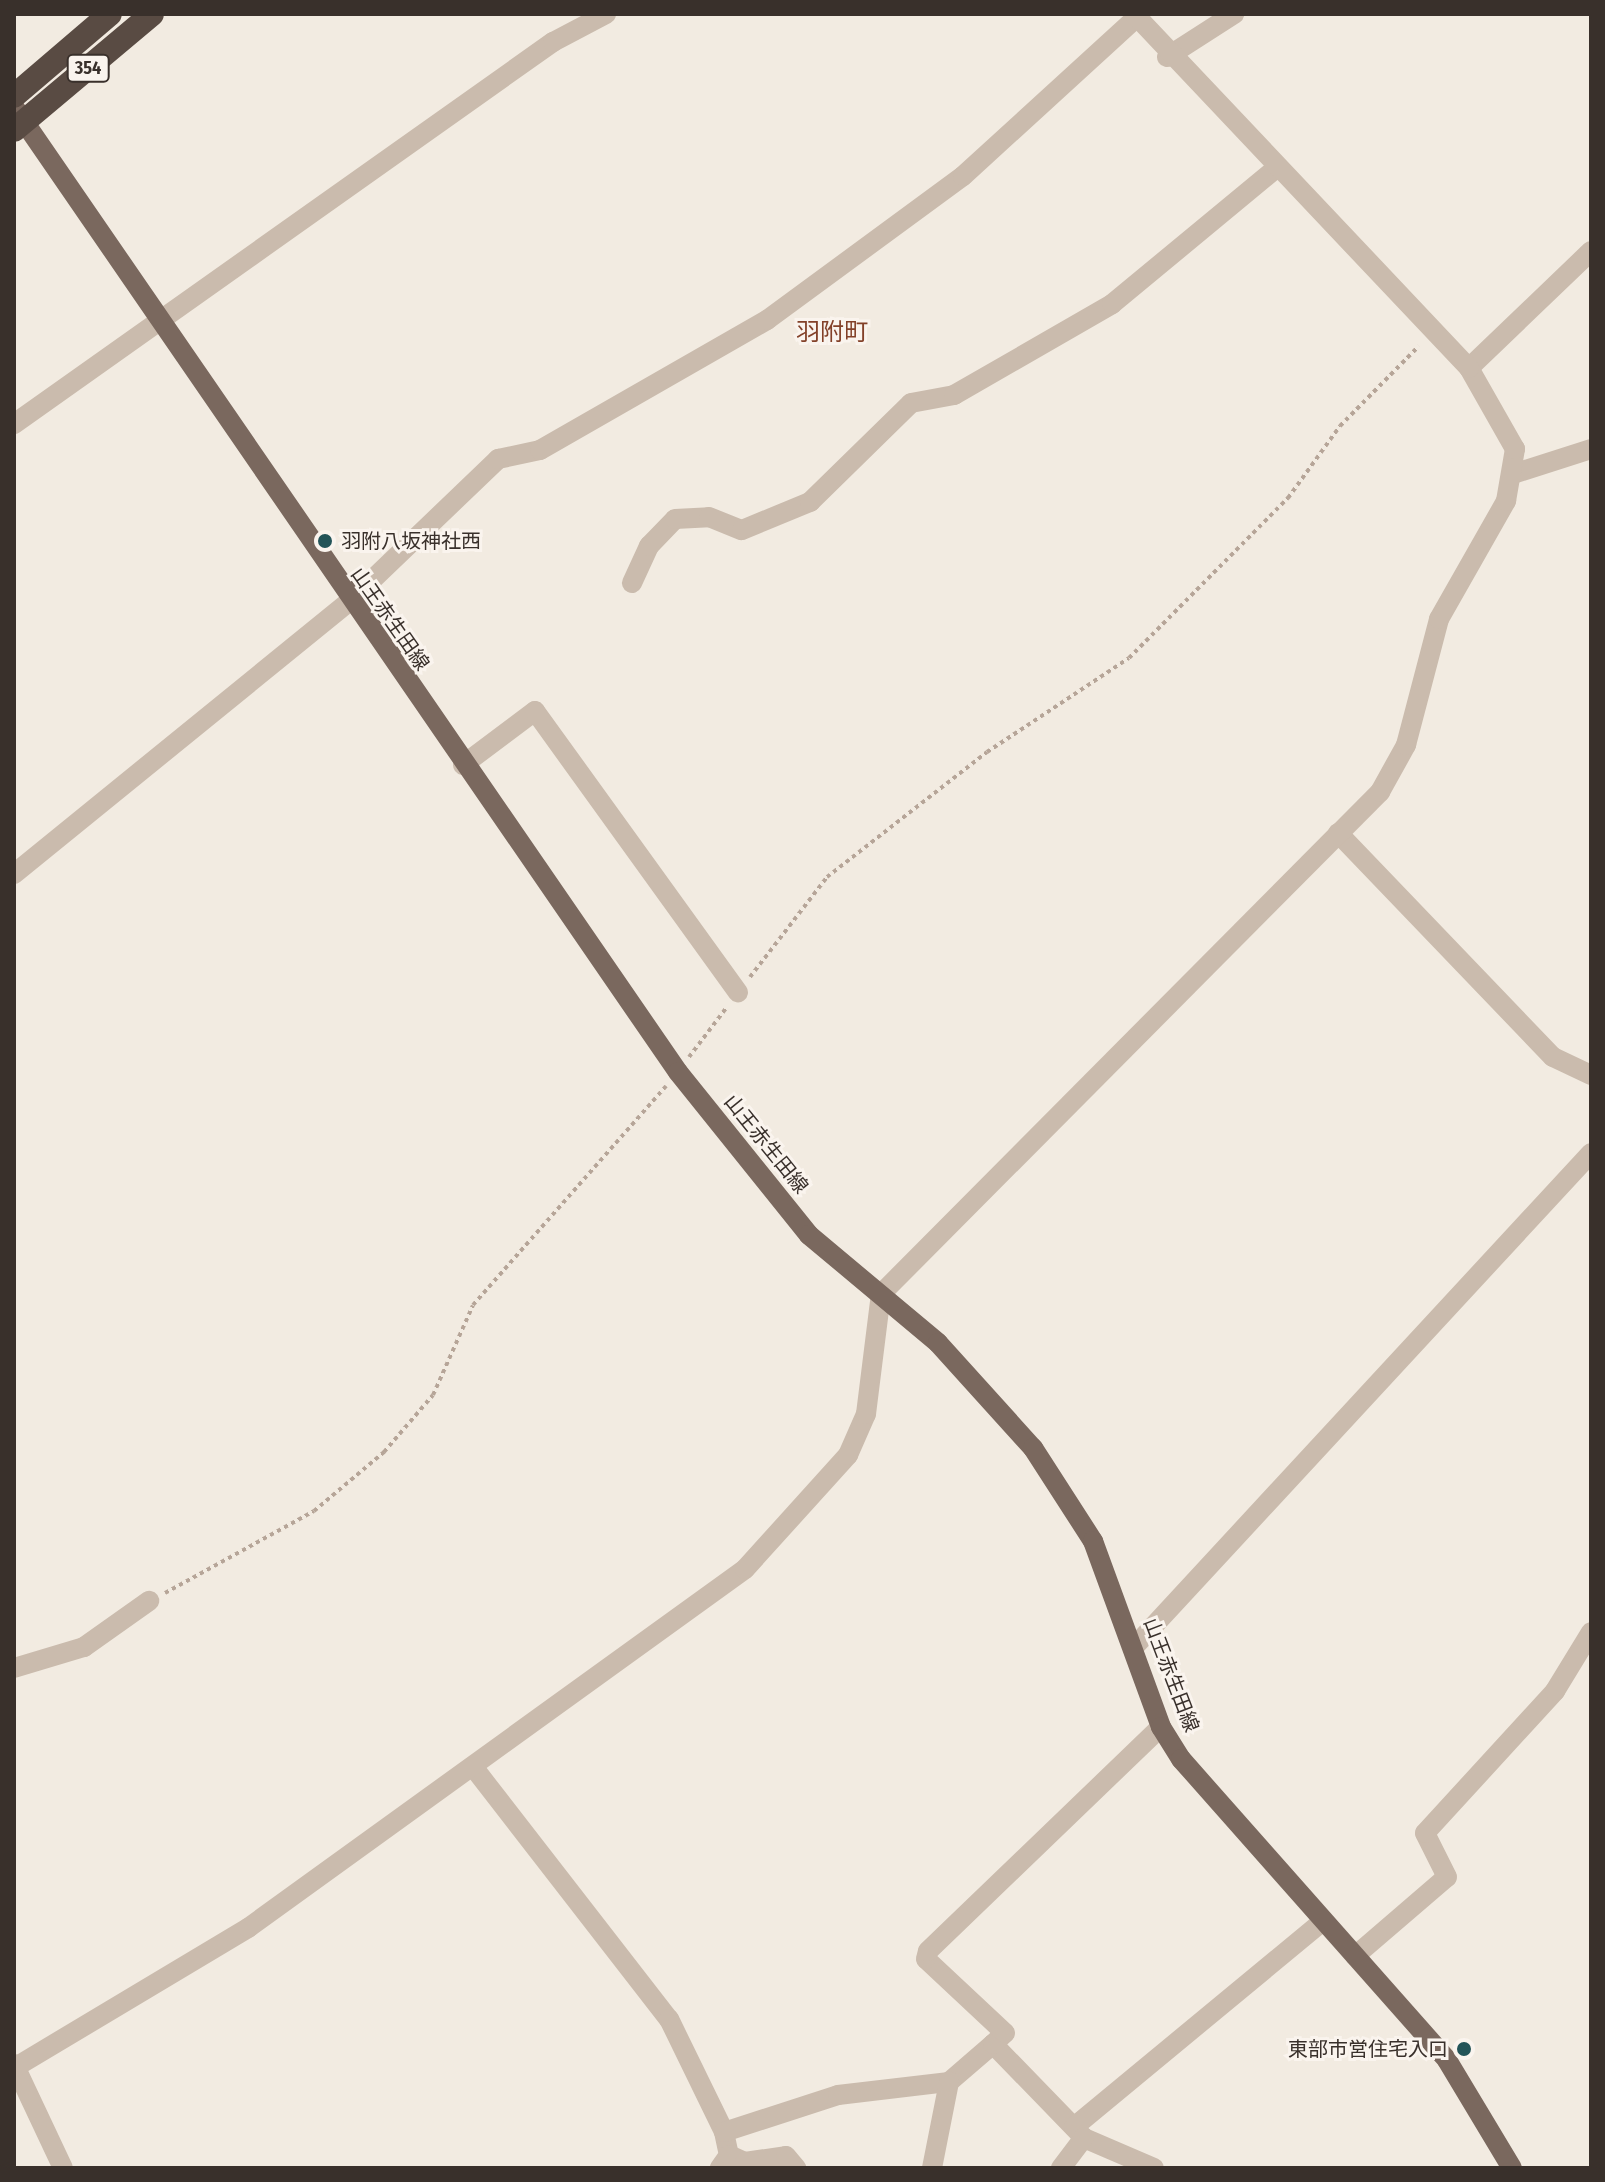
<!DOCTYPE html>
<meta charset="utf-8">
<style>
body{margin:0}
#map{position:relative;width:1605px;height:2182px;overflow:hidden;background:#f2ebe1;font-family:"Fira Sans Condensed","Noto Sans JP",sans-serif}
div>[style]{position:absolute}
.path>*{height:4px;margin-top:-2px;transform-origin:0;background:repeating-linear-gradient(90deg,#b6a598 0 4px,transparent 0 8px)}
.minor>*{height:20px;margin:-10px;padding:0 10px;transform-origin:10px;border-radius:10px;background:#cabbad}
.major>*{height:20px;margin:-10px;padding:0 10px;transform-origin:10px;border-radius:10px;background:#7a685e}
.highway>*{height:24px;margin:-12px;padding:0 12px;transform-origin:12px;border-radius:12px;background:#594b43}
.dots>*{width:22px;height:22px;translate:-50% -50%;box-sizing:border-box;border:4px solid #faf4ee;border-radius:50%}
span{translate:-50% -50%;white-space:nowrap;text-align:center;line-height:1.15;-webkit-text-stroke:6px #faf4ee;paint-order:stroke}
.shield-label span{padding:2px 6px;background:#faf4ee;border:2px solid;border-radius:6px;-webkit-text-stroke-width:0}
.shield-label{font-size:18px;color:#39302b;font-weight:700}
.poi-label{font-size:20px;color:#39302b}
.left{translate:0 -50%;text-align:left}
.right{translate:-100% -50%;text-align:right}
.street-label{font-size:20px;color:#39302b}
.quarter-label{font-size:24px;color:#834129}
.frame{position:absolute;inset:0;border:16px solid #39302b;pointer-events:none}
</style>
<div id="map">
<div class="path">
<div style="left:750px;top:977px;width:126px;rotate:-52.4deg"></div>
<div style="left:827px;top:877px;width:203px;rotate:-38deg"></div>
<div style="left:987px;top:752px;width:170px;rotate:-33.5deg"></div>
<div style="left:1129px;top:658px;width:226px;rotate:-45.2deg"></div>
<div style="left:1288px;top:498px;width:89px;rotate:-54.2deg"></div>
<div style="left:1340px;top:426px;width:112px;rotate:-45.4deg"></div>
<div style="left:689px;top:1057px;width:63px;rotate:-52.8deg"></div>
<div style="left:165px;top:1593px;width:170px;rotate:-28.8deg"></div>
<div style="left:314px;top:1511px;width:92px;rotate:-40.1deg"></div>
<div style="left:384px;top:1452px;width:75px;rotate:-49.3deg"></div>
<div style="left:433px;top:1395px;width:98px;rotate:-66deg"></div>
<div style="left:473px;top:1305px;width:292px;rotate:-48.6deg"></div>
</div>
<div class="minor">
<div style="left:1167px;top:57px;width:80px;rotate:-32.7deg"></div>
<div style="left:1469px;top:368px;width:169px;rotate:-43.8deg"></div>
<div style="left:14px;top:424px;width:661px;rotate:-35.33deg"></div>
<div style="left:553px;top:42px;width:60px;rotate:-27.8deg"></div>
<div style="left:1513px;top:474px;width:82px;rotate:-17.8deg"></div>
<div style="left:632px;top:583px;width:41px;rotate:-65.3deg"></div>
<div style="left:649px;top:546px;width:37px;rotate:-46deg"></div>
<div style="left:675px;top:519px;width:34px;rotate:-3deg"></div>
<div style="left:709px;top:517px;width:35px;rotate:22deg"></div>
<div style="left:742px;top:530px;width:74px;rotate:-22.4deg"></div>
<div style="left:810px;top:502px;width:141px;rotate:-44.4deg"></div>
<div style="left:911px;top:403px;width:44px;rotate:-10.5deg"></div>
<div style="left:954px;top:395px;width:182px;rotate:-29.9deg"></div>
<div style="left:1112px;top:304px;width:212px;rotate:-39.6deg"></div>
<div style="left:463px;top:765px;width:90px;rotate:-36.9deg"></div>
<div style="left:535px;top:711px;width:347px;rotate:54.2deg"></div>
<div style="left:1338px;top:833px;width:310px;rotate:46.2deg"></div>
<div style="left:1553px;top:1057px;width:42px;rotate:25.3deg"></div>
<div style="left:14px;top:874px;width:432px;rotate:-39.1deg"></div>
<div style="left:349px;top:602px;width:207px;rotate:-43.8deg"></div>
<div style="left:498px;top:459px;width:43px;rotate:-12.1deg"></div>
<div style="left:540px;top:450px;width:262px;rotate:-29.8deg"></div>
<div style="left:767px;top:320px;width:243px;rotate:-36.3deg"></div>
<div style="left:963px;top:176px;width:234px;rotate:-42.4deg"></div>
<div style="left:1134px;top:1647px;width:673px;rotate:-47.23deg"></div>
<div style="left:14px;top:1668px;width:73px;rotate:-16.7deg"></div>
<div style="left:84px;top:1647px;width:80px;rotate:-35.3deg"></div>
<div style="left:474px;top:1768px;width:318px;rotate:52.2deg"></div>
<div style="left:669px;top:2019px;width:126px;rotate:64deg"></div>
<div style="left:724px;top:2132px;width:24px;rotate:78deg"></div>
<div style="left:729px;top:2155px;width:16px;rotate:125deg"></div>
<div style="left:1355px;top:1956px;width:121px;rotate:-40.7deg"></div>
<div style="left:1447px;top:1877px;width:49px;rotate:-116.6deg"></div>
<div style="left:1425px;top:1833px;width:193px;rotate:-47.5deg"></div>
<div style="left:1555px;top:1691px;width:69px;rotate:-58.6deg"></div>
<div style="left:993px;top:2044px;width:131px;rotate:45.9deg"></div>
<div style="left:1084px;top:2138px;width:76px;rotate:23.2deg"></div>
<div style="left:14px;top:2064px;width:115px;rotate:64.8deg"></div>
<div style="left:14px;top:2068px;width:273px;rotate:-30.9deg"></div>
<div style="left:248px;top:1928px;width:613px;rotate:-35.84deg"></div>
<div style="left:745px;top:1569px;width:154px;rotate:-47.9deg"></div>
<div style="left:848px;top:1455px;width:45px;rotate:-66.3deg"></div>
<div style="left:866px;top:1414px;width:121px;rotate:-82.9deg"></div>
<div style="left:881px;top:1294px;width:708px;rotate:-45.17deg"></div>
<div style="left:1380px;top:792px;width:54px;rotate:-61deg"></div>
<div style="left:1406px;top:745px;width:130px;rotate:-75.3deg"></div>
<div style="left:1439px;top:619px;width:136px;rotate:-60.4deg"></div>
<div style="left:1506px;top:501px;width:53px;rotate:-80.2deg"></div>
<div style="left:1515px;top:449px;width:93px;rotate:-119.6deg"></div>
<div style="left:1469px;top:368px;width:487px;rotate:-133.4deg"></div>
<div style="left:1074px;top:2127px;width:323px;rotate:-39.6deg"></div>
<div style="left:724px;top:2132px;width:120px;rotate:-18deg"></div>
<div style="left:838px;top:2095px;width:112px;rotate:-6.7deg"></div>
<div style="left:949px;top:2082px;width:58px;rotate:-40.8deg"></div>
<div style="left:993px;top:2044px;width:16px;rotate:-43deg"></div>
<div style="left:1005px;top:2033px;width:108px;rotate:-136.9deg"></div>
<div style="left:926px;top:1959px;width:8px;rotate:-76deg"></div>
<div style="left:928px;top:1951px;width:323px;rotate:-43.9deg"></div>
<div style="left:729px;top:2155px;width:17px;rotate:24deg"></div>
<div style="left:745px;top:2162px;width:41px;rotate:-8.3deg"></div>
<div style="left:786px;top:2156px;width:16px;rotate:50deg"></div>
<div style="left:932px;top:2168px;width:88px;rotate:-78.8deg"></div>
<div style="left:1061px;top:2168px;width:38px;rotate:-53deg"></div>
</div>
<div class="major">
<div style="left:14px;top:107px;width:1171px;rotate:55.47deg"></div>
<div style="left:678px;top:1072px;width:209px;rotate:51.2deg"></div>
<div style="left:809px;top:1235px;width:168px;rotate:39.9deg"></div>
<div style="left:938px;top:1343px;width:142px;rotate:47.9deg"></div>
<div style="left:1033px;top:1448px;width:111px;rotate:57.2deg"></div>
<div style="left:1093px;top:1541px;width:198px;rotate:69.9deg"></div>
<div style="left:1161px;top:1727px;width:38px;rotate:58deg"></div>
<div style="left:1181px;top:1759px;width:402px;rotate:48.5deg"></div>
<div style="left:1447px;top:2060px;width:126px;rotate:59deg"></div>
</div>
<div class="highway">
<div style="left:14px;top:96px;width:126px;rotate:-40.5deg"></div>
<div style="left:14px;top:130px;width:180px;rotate:-40deg"></div>
</div>
<div class="dots">
<div style="left:325px;top:541px;background:#235458"></div>
<div style="left:1464px;top:2049px;background:#235458"></div>
</div>
<div class="shield-label">
<span style="left:88px;top:68px">354</span>
</div>
<div class="poi-label">
<span class="left" style="left:341px;top:541px">羽附八坂神社西</span>
<span class="right" style="left:1448px;top:2049px">東部市営住宅入口</span>
</div>
<div class="street-label">
<span style="left:390px;top:619px;rotate:55deg">山王赤生田線</span>
<span style="left:766px;top:1144px;rotate:51deg">山王赤生田線</span>
<span style="left:1171px;top:1675px;rotate:69deg">山王赤生田線</span>
</div>
<div class="quarter-label">
<span style="left:832px;top:333px">羽附町</span>
</div>
<div class="frame"></div>
</div>
